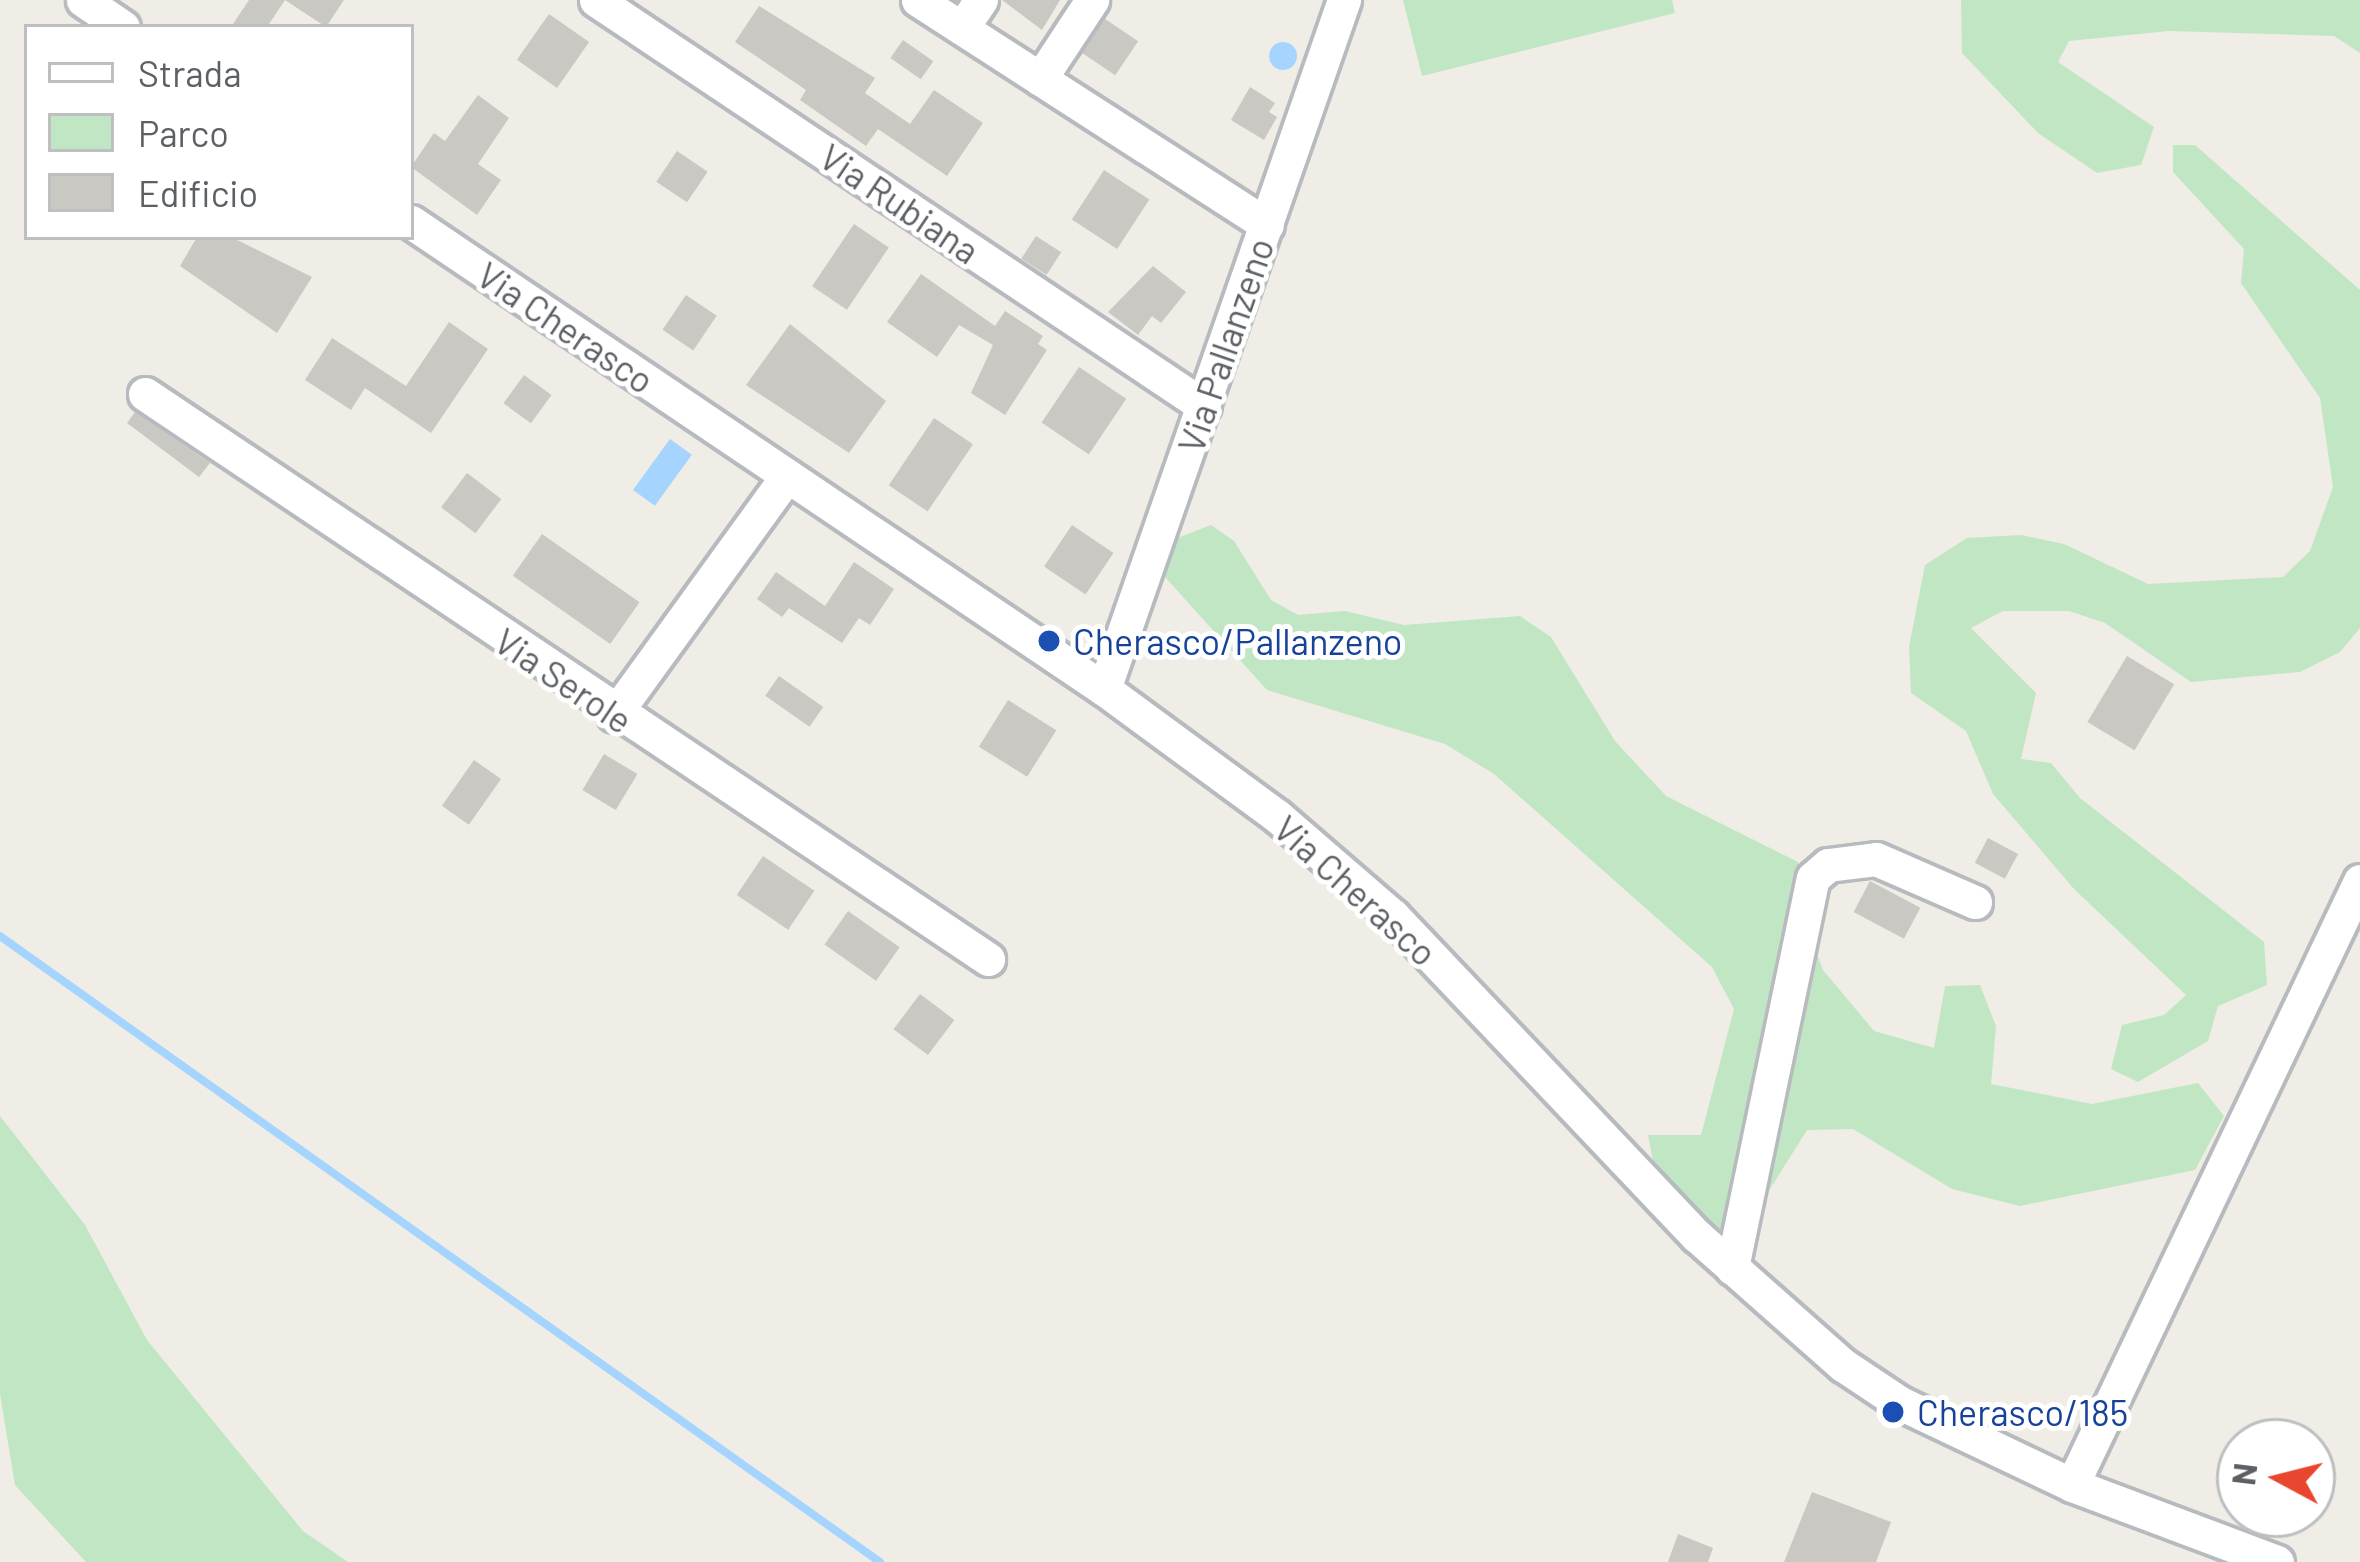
<!DOCTYPE html>
<style>
body{margin:0}
#map{position:relative;width:2360px;height:1562px;overflow:hidden;background:#efede5;font-family:Barlow,sans-serif}
div>[style]{position:absolute}
.green>*{inset:0;background:#c1e6c3}
.water>*{inset:0;background:#a5d4ff;transform-origin:0 0}
.round{border-radius:50%}
.stream>*{height:8px;margin:-4px;padding:0 4px;transform-origin:4px;border-radius:4px;background:#a5d4ff}
.building>*{inset:0;background:#cac8c2;transform-origin:0 0}
.roads{filter:drop-shadow(3px 0 #b7babf) drop-shadow(-3px 0 #b7babf) drop-shadow(0 3px #b7babf) drop-shadow(0 -3px #b7babf)}
.minor>*{height:33px;margin:-16.5px;padding:0 16.5px;transform-origin:16.5px;border-radius:16.5px;background:#fff}
.dots>*{width:33px;height:33px;translate:-50% -50%;box-sizing:border-box;border:6px solid #fff;border-radius:50%}
span{translate:-50% -50%;white-space:nowrap;text-align:center;line-height:1.15;-webkit-text-stroke:10px #fff;paint-order:stroke}
.street-label{font-size:36px;color:#5c6065}
.transit-label{font-size:36px;color:#164399}
.left{translate:0 -50%;text-align:left}
.legend{position:absolute;left:24px;top:24px;width:390px;height:216px;box-sizing:border-box;background:#fff;border:3px solid #bebfc1;margin:0;padding:15px 21px;list-style:none;font-size:36px;color:#5c6065}
.legend li{display:flex;align-items:center;gap:24px;height:60px}
.legend b{width:60px;border:3px solid #bebfc1}
.north{position:absolute;left:2216px;top:1418px;width:120px;height:120px;box-sizing:border-box;background:#fff;border:3px solid #bebfc1;border-radius:50%;rotate:277deg;font-size:33px;font-weight:700;line-height:48px;text-align:center;color:#5c6065}
.north::after{content:'';display:block;margin:auto;width:42px;height:54px;background:#e94630;clip-path:polygon(50% 0,100% 100%,50% 72%,0 100%)}
</style>
<div id="map">
<div class="green">
<div style="clip-path:polygon(1403px 0,1672px 0,1675px 13px,1422px 76px)"></div>
<div style="clip-path:polygon(1961px 0,2360px 0,2360px 53px,2334px 36px,2169px 31px,2069px 41px,2058px 62px,2154px 127px,2141px 165px,2097px 173px,2038px 133px,1962px 53px)"></div>
<div style="clip-path:polygon(2173px 145px,2195px 145px,2360px 290px,2360px 628px,2340px 652px,2300px 672px,2191px 682px,2105px 623px,2069px 611px,2003px 611px,1971px 628px,2036px 693px,2021px 759px,2051px 763px,2080px 798px,2264px 942px,2267px 985px,2218px 1006px,2208px 1041px,2138px 1082px,2111px 1069px,2122px 1025px,2164px 1015px,2186px 995px,2074px 889px,1993px 794px,1966px 731px,1911px 693px,1909px 647px,1925px 565px,1967px 538px,2021px 535px,2064px 544px,2148px 584px,2283px 577px,2310px 551px,2333px 487px,2320px 398px,2241px 283px,2244px 249px,2173px 172px)"></div>
<div style="clip-path:polygon(1211px 525px,1234px 541px,1271px 600px,1298px 615px,1345px 611px,1404px 625px,1520px 616px,1551px 637px,1615px 741px,1666px 796px,1798px 862px,1799px 907px,1823px 970px,1874px 1031px,1934px 1048px,1945px 986px,1980px 985px,1996px 1026px,1991px 1084px,2092px 1104px,2198px 1083px,2224px 1116px,2195px 1170px,2020px 1206px,1952px 1189px,1853px 1129px,1807px 1130px,1750px 1221px,1713px 1230px,1653px 1161px,1648px 1135px,1701px 1135px,1734px 1009px,1712px 967px,1494px 774px,1445px 744px,1267px 690px,1165px 577px,1175px 539px)"></div>
<div style="clip-path:polygon(0 1116px,85px 1225px,147px 1340px,303px 1531px,348px 1562px,86px 1562px,15px 1485px,0 1394px)"></div>
</div>
<div class="water">
<div class="round" style="left:1269px;top:42px;width:28px;height:28px"></div>
<div style="left:670px;top:439px;width:27px;height:63px;rotate:36deg"></div>
</div>
<div class="stream">
<div style="left:0;top:936px;width:1080px;rotate:35.43deg"></div>
</div>
<div class="building">
<div style="clip-path:polygon(249px 0,285px 0,267px 27px,231px 27px)"></div>
<div style="clip-path:polygon(285px 0,344px 0,326px 27px)"></div>
<div style="clip-path:polygon(1002px 0,1060px 0,1042px 30px)"></div>
<div style="clip-path:polygon(759px 6px,875px 78px,865px 93px,910px 124px,934px 90px,983px 123px,947px 176px,878px 129px,866px 146px,800px 100px,806px 90px,735px 42px)"></div>
<div style="left:549px;top:14px;width:49px;height:56px;rotate:35deg"></div>
<div style="left:1105px;top:19px;width:40px;height:41px;rotate:34deg"></div>
<div style="left:903px;top:40px;width:37px;height:22px;rotate:35deg"></div>
<div style="clip-path:polygon(1250px 87px,1275px 103px,1269px 112px,1277px 117px,1264px 140px,1231px 120px)"></div>
<div style="clip-path:polygon(478px 95px,509px 118px,478px 164px,501px 180px,477px 215px,411px 167px,434px 133px,445px 141px)"></div>
<div style="left:677px;top:151px;width:37px;height:37px;rotate:34deg"></div>
<div style="left:1104px;top:170px;width:54px;height:59px;rotate:33deg"></div>
<div style="left:854px;top:224px;width:42px;height:75px;rotate:34deg"></div>
<div style="left:1036px;top:236px;width:30px;height:27px;rotate:33deg"></div>
<div style="clip-path:polygon(197px 237px,231px 237px,312px 277px,277px 333px,180px 266px)"></div>
<div style="clip-path:polygon(1153px 266px,1186px 292px,1161px 323px,1152px 316px,1138px 335px,1108px 312px)"></div>
<div style="clip-path:polygon(921px 274px,995px 326px,1005px 311px,1043px 336px,1038px 344px,1047px 350px,1005px 415px,971px 393px,993px 345px,959px 325px,937px 357px,887px 322px)"></div>
<div style="left:686px;top:295px;width:37px;height:42px;rotate:34deg"></div>
<div style="clip-path:polygon(449px 322px,488px 349px,431px 433px,365px 388px,351px 410px,305px 380px,332px 338px,406px 386px)"></div>
<div style="clip-path:polygon(790px 324px,886px 401px,849px 453px,746px 385px)"></div>
<div style="left:1079px;top:367px;width:57px;height:67px;rotate:34deg"></div>
<div style="left:524px;top:375px;width:34px;height:35px;rotate:36deg"></div>
<div style="clip-path:polygon(135px 412px,210px 463px,199px 477px,127px 423px)"></div>
<div style="left:934px;top:418px;width:47px;height:81px;rotate:34deg"></div>
<div style="left:467px;top:473px;width:43px;height:43px;rotate:37deg"></div>
<div style="left:1072px;top:525px;width:50px;height:50px;rotate:34deg"></div>
<div style="left:542px;top:534px;width:119px;height:51px;rotate:35deg"></div>
<div style="clip-path:polygon(854px 562px,894px 589px,870px 625px,859px 618px,842px 643px,789px 608px,782px 617px,757px 599px,776px 572px,825px 606px)"></div>
<div style="left:2127px;top:656px;width:55px;height:77px;rotate:31deg"></div>
<div style="left:779px;top:676px;width:54px;height:24px;rotate:35deg"></div>
<div style="left:1008px;top:700px;width:57px;height:55px;rotate:32deg"></div>
<div style="left:604px;top:754px;width:39px;height:42px;rotate:31deg"></div>
<div style="left:474px;top:760px;width:33px;height:56px;rotate:35deg"></div>
<div style="left:1988px;top:838px;width:34px;height:28px;rotate:28deg"></div>
<div style="left:763px;top:856px;width:62px;height:47px;rotate:34deg"></div>
<div style="left:1870px;top:881px;width:57px;height:35px;rotate:28deg"></div>
<div style="left:848px;top:911px;width:63px;height:41px;rotate:35deg"></div>
<div style="left:920px;top:994px;width:43px;height:44px;rotate:37deg"></div>
<div style="clip-path:polygon(1812px 1492px,1891px 1522px,1876px 1562px,1784px 1562px)"></div>
<div style="clip-path:polygon(1678px 1534px,1713px 1548px,1708px 1562px,1668px 1562px)"></div>
</div>
<div class="roads">
<div class="minor">
<div style="left:83px;top:0;width:48px;rotate:34deg"></div>
<div style="left:596px;top:0;width:731px;rotate:33.73deg"></div>
<div style="left:918px;top:0;width:415px;rotate:32.8deg"></div>
<div style="left:962px;top:28px;width:34px;rotate:-56deg"></div>
<div style="left:1040px;top:79px;width:95px;rotate:-56.6deg"></div>
<div style="left:411px;top:222px;width:836px;rotate:33.98deg"></div>
<div style="left:1104px;top:689px;width:215px;rotate:36.3deg"></div>
<div style="left:1277px;top:816px;width:153px;rotate:40.8deg"></div>
<div style="left:1393px;top:916px;width:441px;rotate:46.5deg"></div>
<div style="left:1697px;top:1236px;width:195px;rotate:41.5deg"></div>
<div style="left:1843px;top:1365px;width:69px;rotate:33.7deg"></div>
<div style="left:1900px;top:1403px;width:191px;rotate:25.5deg"></div>
<div style="left:2072px;top:1485px;width:219px;rotate:20.6deg"></div>
<div style="left:145px;top:394px;width:1015px;rotate:33.83deg"></div>
<div style="left:1104px;top:689px;width:730px;rotate:-70.8deg"></div>
<div style="left:614px;top:715px;width:295px;rotate:-54.1deg"></div>
<div style="left:1732px;top:1268px;width:398px;rotate:-78.3deg"></div>
<div style="left:1813px;top:878px;width:20px;rotate:-41deg"></div>
<div style="left:1828px;top:865px;width:48px;rotate:-7.1deg"></div>
<div style="left:1876px;top:859px;width:108px;rotate:23.5deg"></div>
<div style="left:2072px;top:1485px;width:669px;rotate:-64.51deg"></div>
</div>
</div>
<div class="dots">
<div style="left:1049px;top:641px;background:#1a4fb4"></div>
<div style="left:1893px;top:1412px;background:#1a4fb4"></div>
</div>
<div class="street-label">
<span style="left:900px;top:203px;rotate:34deg">Via Rubiana</span>
<span style="left:566px;top:327px;rotate:34deg">Via Cherasco</span>
<span style="left:1225px;top:345px;rotate:-71deg">Via Pallanzeno</span>
<span style="left:564px;top:680px;rotate:34deg">Via Serole</span>
<span style="left:1356px;top:890px;rotate:42deg">Via Cherasco</span>
</div>
<div class="transit-label">
<span class="left" style="left:1073px;top:641px">Cherasco/Pallanzeno</span>
<span class="left" style="left:1917px;top:1412px">Cherasco/185</span>
</div>
<ul class="legend">
<li><b style="height:15px;background:#fff"></b>Strada</li>
<li><b style="height:33px;background:#c1e6c3"></b>Parco</li>
<li><b style="height:33px;background:#cac8c2"></b>Edificio</li>
</ul>
<div class="north">N</div>
</div>
